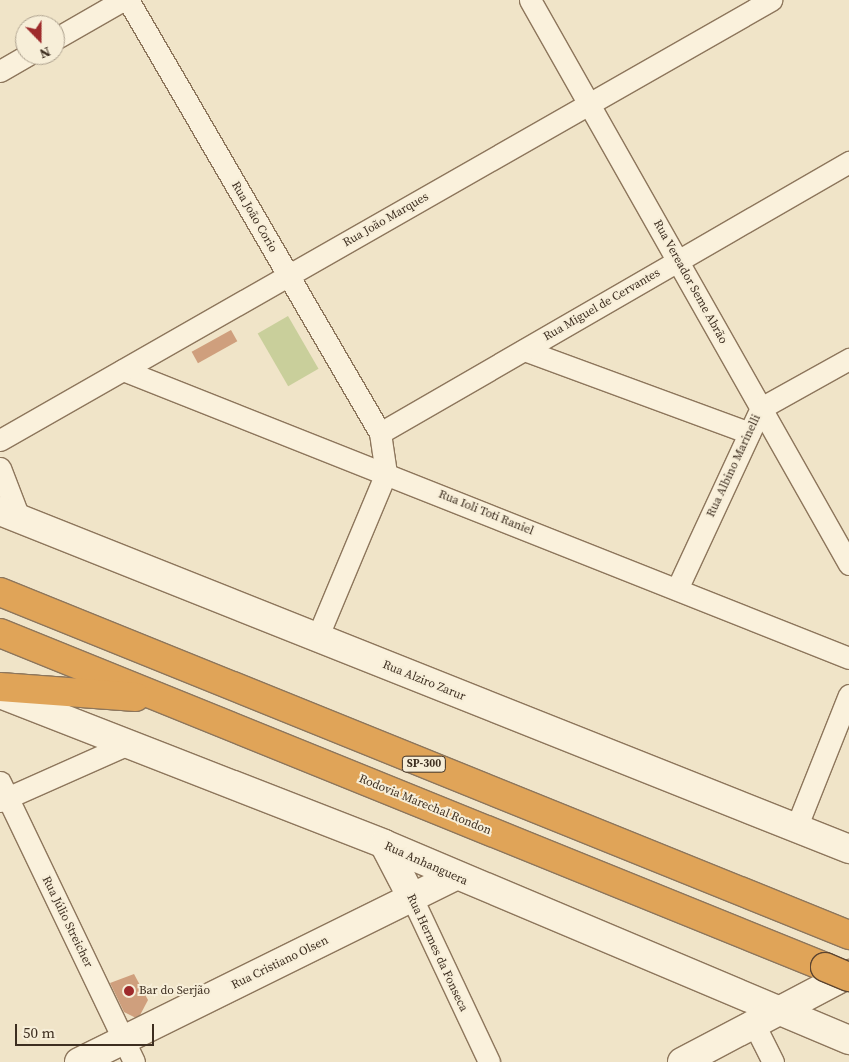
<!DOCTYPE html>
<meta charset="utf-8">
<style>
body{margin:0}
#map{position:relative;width:849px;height:1062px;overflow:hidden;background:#f0e4c8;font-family:"Source Serif 4",serif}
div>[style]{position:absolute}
.green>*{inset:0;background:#c9cf9b;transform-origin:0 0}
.building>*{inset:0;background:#cf9f7d;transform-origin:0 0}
.roads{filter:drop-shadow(1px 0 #8d765c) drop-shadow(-1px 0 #8d765c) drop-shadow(0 1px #8d765c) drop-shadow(0 -1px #8d765c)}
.street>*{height:21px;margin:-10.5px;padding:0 10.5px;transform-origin:10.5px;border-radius:10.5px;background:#faf1dc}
.secondary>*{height:28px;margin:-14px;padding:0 14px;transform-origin:14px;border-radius:14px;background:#faf1dc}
.highway>*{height:28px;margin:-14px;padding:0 14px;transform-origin:14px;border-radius:14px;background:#e0a458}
.bridges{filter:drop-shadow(1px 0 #5b4430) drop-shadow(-1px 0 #5b4430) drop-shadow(0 1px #5b4430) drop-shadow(0 -1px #5b4430)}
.highway-bridge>*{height:28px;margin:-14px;padding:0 14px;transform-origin:14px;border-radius:14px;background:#e0a458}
.dots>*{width:14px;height:14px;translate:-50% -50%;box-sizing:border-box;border:2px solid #f7eed8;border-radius:50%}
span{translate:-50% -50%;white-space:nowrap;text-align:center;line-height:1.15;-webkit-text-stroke:4px #f7eed8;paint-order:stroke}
.shield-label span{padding:1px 4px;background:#f7eed8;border:1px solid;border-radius:4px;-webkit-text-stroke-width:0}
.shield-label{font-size:11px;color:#3d2e20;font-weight:700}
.street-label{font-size:12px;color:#3d2e20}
.poi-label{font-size:12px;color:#3d2e20}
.left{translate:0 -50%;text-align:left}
.north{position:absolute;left:15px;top:15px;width:50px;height:50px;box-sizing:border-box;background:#f7eed8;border:1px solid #ada18e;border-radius:50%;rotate:158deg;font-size:14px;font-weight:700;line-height:20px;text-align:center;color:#3d2e20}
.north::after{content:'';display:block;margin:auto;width:18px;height:22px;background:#9e2a2b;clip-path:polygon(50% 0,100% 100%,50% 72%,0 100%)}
.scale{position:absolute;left:15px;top:1024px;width:139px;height:22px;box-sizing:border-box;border:2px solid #3d2e20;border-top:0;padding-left:6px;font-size:15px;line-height:18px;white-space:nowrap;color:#3d2e20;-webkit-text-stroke:4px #f7eed8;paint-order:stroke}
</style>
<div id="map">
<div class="green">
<div style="left:288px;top:316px;width:61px;height:35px;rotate:60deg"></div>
</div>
<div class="building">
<div style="left:231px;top:330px;width:13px;height:45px;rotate:61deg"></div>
<div style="clip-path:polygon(134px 974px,148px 1000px,138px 1019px,124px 1012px,110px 983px)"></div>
</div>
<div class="roads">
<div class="street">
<div style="left:128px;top:0;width:501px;rotate:59.8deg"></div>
<div style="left:380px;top:433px;width:40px;rotate:81.5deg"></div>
<div style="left:386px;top:473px;width:179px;rotate:112.7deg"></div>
<div style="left:530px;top:0;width:648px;rotate:60.51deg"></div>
<div style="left:55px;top:39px;width:78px;rotate:-29.8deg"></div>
<div style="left:0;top:71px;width:32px;rotate:-30deg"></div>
<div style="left:524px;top:350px;width:240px;rotate:20.2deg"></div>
<div style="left:123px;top:370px;width:781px;rotate:21.64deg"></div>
<div style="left:380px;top:433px;width:542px;rotate:-30.02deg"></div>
<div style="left:0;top:440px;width:888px;rotate:-29.71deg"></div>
<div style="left:0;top:468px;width:56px;rotate:69deg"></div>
<div style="left:677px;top:589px;width:200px;rotate:-65.1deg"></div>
<div style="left:761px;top:408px;width:101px;rotate:-29.1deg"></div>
<div style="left:0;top:782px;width:310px;rotate:64.4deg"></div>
<div style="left:0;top:801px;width:140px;rotate:-24deg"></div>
<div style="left:796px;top:828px;width:143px;rotate:-68.3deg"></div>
<div style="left:412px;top:898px;width:181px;rotate:64.8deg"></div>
<div style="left:755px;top:1026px;width:40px;rotate:63.4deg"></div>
</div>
<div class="secondary">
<div style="left:0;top:511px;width:914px;rotate:21.71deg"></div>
<div style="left:0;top:694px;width:412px;rotate:21.3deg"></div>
<div style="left:384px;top:844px;width:505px;rotate:22.86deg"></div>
<div style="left:384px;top:844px;width:61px;rotate:62.6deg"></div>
<div style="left:79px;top:1062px;width:417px;rotate:-26.3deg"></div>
<div style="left:682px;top:1062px;width:189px;rotate:-27.8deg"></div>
</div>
<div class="highway">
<div style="left:0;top:592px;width:916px;rotate:22deg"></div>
<div style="left:0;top:633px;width:890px;rotate:22.04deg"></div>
<div style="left:0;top:687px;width:136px;rotate:4.2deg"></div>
</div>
</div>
<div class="bridges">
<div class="highway-bridge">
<div style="left:825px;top:967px;width:26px;rotate:23deg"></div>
</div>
</div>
<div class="dots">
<div style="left:129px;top:991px;background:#9e2a2b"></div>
</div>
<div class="shield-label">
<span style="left:424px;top:764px">SP-300</span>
</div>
<div class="street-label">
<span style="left:254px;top:217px;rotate:60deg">Rua João Corio</span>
<span style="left:386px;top:220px;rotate:-30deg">Rua João Marques</span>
<span style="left:690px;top:282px;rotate:61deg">Rua Vereador Seme Abrão</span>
<span style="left:602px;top:305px;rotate:-30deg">Rua Miguel de Cervantes</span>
<span style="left:734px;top:466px;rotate:-65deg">Rua Albino Marinelli</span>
<span style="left:486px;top:513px;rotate:22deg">Rua Ioli Toti Raniel</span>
<span style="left:424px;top:681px;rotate:22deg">Rua Alziro Zarur</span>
<span style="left:425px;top:805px;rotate:22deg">Rodovia Marechal Rondon</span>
<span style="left:426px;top:864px;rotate:24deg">Rua Anhanguera</span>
<span style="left:67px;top:922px;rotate:64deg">Rua Júlio Streicher</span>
<span style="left:437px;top:953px;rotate:65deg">Rua Hermes da Fonseca</span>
<span style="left:280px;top:963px;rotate:-26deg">Rua Cristiano Olsen</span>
</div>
<div class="poi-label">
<span class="left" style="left:139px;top:991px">Bar do Serjão</span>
</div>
<div class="north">N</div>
<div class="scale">50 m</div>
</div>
